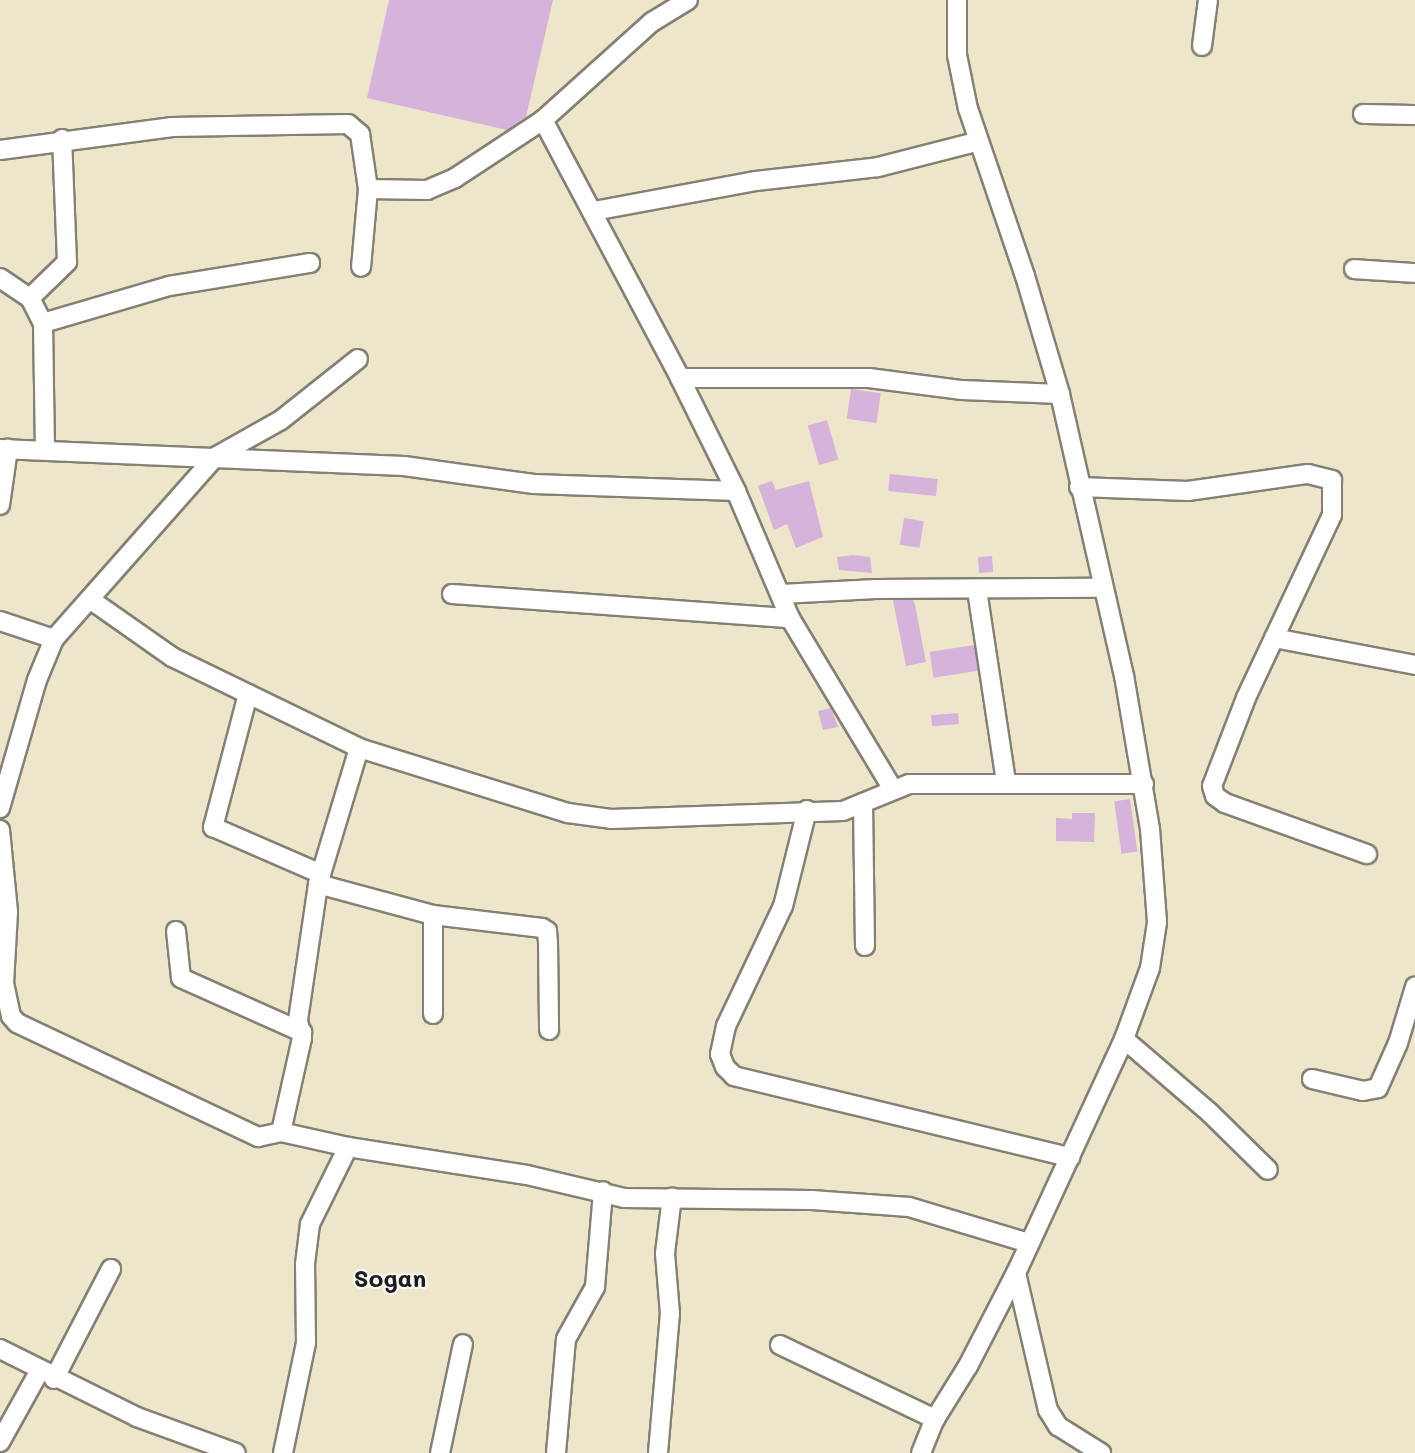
<!DOCTYPE html>
<style>
body{margin:0}
#map{position:relative;width:1415px;height:1453px;overflow:hidden;background:#ede6cb;font-family:Mali,sans-serif}
div>[style]{position:absolute}
.building>*{inset:0;background:#d5b3da;transform-origin:0 0}
.roads{filter:drop-shadow(2px 0 #848174) drop-shadow(-2px 0 #848174) drop-shadow(0 2px #848174) drop-shadow(0 -2px #848174)}
.minor>*{height:18px;margin:-9px;padding:0 9px;transform-origin:9px;border-radius:9px;background:#fff}
span{translate:-50% -50%;white-space:nowrap;text-align:center;line-height:1.15;-webkit-text-stroke:4.5px #f6f6f2;paint-order:stroke}
.quarter-label{font-size:24px;color:#1c1c1c;font-weight:700}
</style>
<div id="map">
<div class="building">
<div style="clip-path:polygon(389px 0,553px 0,526px 117px,507px 130px,367px 98px)"></div>
<div style="left:851px;top:389px;width:30px;height:30px;rotate:8deg"></div>
<div style="left:827px;top:420px;width:41px;height:20px;rotate:74deg"></div>
<div style="left:890px;top:474px;width:48px;height:17px;rotate:6deg"></div>
<div style="clip-path:polygon(772px 481px,776px 490px,809px 481px,823px 537px,796px 548px,787px 524px,774px 530px,758px 486px)"></div>
<div style="left:904px;top:518px;width:20px;height:27px;rotate:9deg"></div>
<div style="clip-path:polygon(853px 555px,870px 557px,872px 573px,839px 570px,837px 557px)"></div>
<div style="left:992px;top:556px;width:16px;height:14px;rotate:86deg"></div>
<div style="clip-path:polygon(893px 600px,913px 600px,915px 605px,926px 662px,906px 666px)"></div>
<div style="left:974px;top:645px;width:26px;height:45px;rotate:81deg"></div>
<div style="clip-path:polygon(831px 708px,838px 727px,823px 730px,818px 711px)"></div>
<div style="left:958px;top:713px;width:11px;height:27px;rotate:85deg"></div>
<div style="left:1130px;top:799px;width:53px;height:16px;rotate:82deg"></div>
<div style="clip-path:polygon(1072px 813px,1095px 813px,1094px 842px,1056px 841px,1056px 818px,1072px 819px)"></div>
</div>
<div class="roads">
<div class="minor">
<div style="left:1202px;top:46px;width:46px;rotate:-82.6deg"></div>
<div style="left:1363px;top:114px;width:52px;rotate:1.1deg"></div>
<div style="left:543px;top:120px;width:292px;rotate:62deg"></div>
<div style="left:680px;top:378px;width:126px;rotate:63.6deg"></div>
<div style="left:736px;top:491px;width:138px;rotate:67deg"></div>
<div style="left:790px;top:618px;width:198px;rotate:59deg"></div>
<div style="left:0;top:150px;width:174px;rotate:-7.6deg"></div>
<div style="left:172px;top:127px;width:176px;rotate:-1deg"></div>
<div style="left:348px;top:124px;width:16px;rotate:40deg"></div>
<div style="left:360px;top:134px;width:56px;rotate:81.7deg"></div>
<div style="left:368px;top:189px;width:78px;rotate:95.1deg"></div>
<div style="left:368px;top:189px;width:59px;rotate:1deg"></div>
<div style="left:427px;top:190px;width:30px;rotate:-23deg"></div>
<div style="left:455px;top:178px;width:105px;rotate:-33.4deg"></div>
<div style="left:543px;top:120px;width:147px;rotate:-42deg"></div>
<div style="left:652px;top:22px;width:42px;rotate:-31.4deg"></div>
<div style="left:594px;top:211px;width:165px;rotate:-10.5deg"></div>
<div style="left:756px;top:181px;width:123px;rotate:-6.5deg"></div>
<div style="left:878px;top:167px;width:101px;rotate:-14.3deg"></div>
<div style="left:1354px;top:269px;width:61px;rotate:3.8deg"></div>
<div style="left:0;top:278px;width:36px;rotate:34deg"></div>
<div style="left:30px;top:298px;width:28px;rotate:63deg"></div>
<div style="left:43px;top:323px;width:126px;rotate:89.1deg"></div>
<div style="left:30px;top:298px;width:52px;rotate:-44.2deg"></div>
<div style="left:67px;top:262px;width:123px;rotate:-92.3deg"></div>
<div style="left:43px;top:323px;width:131px;rotate:-16.4deg"></div>
<div style="left:169px;top:286px;width:143px;rotate:-9.3deg"></div>
<div style="left:680px;top:378px;width:189px"></div>
<div style="left:869px;top:378px;width:94px;rotate:7.4deg"></div>
<div style="left:962px;top:390px;width:98px;rotate:2.3deg"></div>
<div style="left:0;top:449px;width:404px;rotate:2.4deg"></div>
<div style="left:404px;top:466px;width:131px;rotate:7.9deg"></div>
<div style="left:534px;top:484px;width:202px;rotate:2deg"></div>
<div style="left:1079px;top:487px;width:109px;rotate:2.1deg"></div>
<div style="left:1188px;top:491px;width:121px;rotate:-8.1deg"></div>
<div style="left:1308px;top:474px;width:25px;rotate:14deg"></div>
<div style="left:1332px;top:480px;width:35px;rotate:90deg"></div>
<div style="left:1332px;top:515px;width:202px;rotate:115.2deg"></div>
<div style="left:1246px;top:698px;width:94px;rotate:111.1deg"></div>
<div style="left:1212px;top:786px;width:10px;rotate:73deg"></div>
<div style="left:1215px;top:796px;width:12px;rotate:35deg"></div>
<div style="left:1225px;top:803px;width:151px;rotate:19.8deg"></div>
<div style="left:0;top:505px;width:57px;rotate:-81.9deg"></div>
<div style="left:977px;top:590px;width:194px;rotate:81.4deg"></div>
<div style="left:452px;top:594px;width:339px;rotate:4.1deg"></div>
<div style="left:781px;top:594px;width:95px;rotate:-3deg"></div>
<div style="left:876px;top:589px;width:225px;rotate:-0.3deg"></div>
<div style="left:91px;top:600px;width:99px;rotate:35.1deg"></div>
<div style="left:172px;top:657px;width:208px;rotate:25.9deg"></div>
<div style="left:359px;top:748px;width:219px;rotate:17.3deg"></div>
<div style="left:568px;top:813px;width:43px;rotate:7.9deg"></div>
<div style="left:611px;top:819px;width:232px;rotate:-2deg"></div>
<div style="left:843px;top:811px;width:71px;rotate:-22.2deg"></div>
<div style="left:909px;top:784px;width:235px"></div>
<div style="left:0;top:621px;width:57px;rotate:18.4deg"></div>
<div style="left:1274px;top:638px;width:144px;rotate:10.8deg"></div>
<div style="left:248px;top:694px;width:138px;rotate:104.7deg"></div>
<div style="left:213px;top:827px;width:118px;rotate:23.5deg"></div>
<div style="left:863px;top:803px;width:143px;rotate:89.2deg"></div>
<div style="left:0;top:808px;width:133px;rotate:-73.9deg"></div>
<div style="left:37px;top:680px;width:44px;rotate:-67.5deg"></div>
<div style="left:54px;top:639px;width:243px;rotate:-48.5deg"></div>
<div style="left:215px;top:457px;width:76px;rotate:-29.3deg"></div>
<div style="left:281px;top:420px;width:98px;rotate:-38.4deg"></div>
<div style="left:807px;top:810px;width:99px;rotate:104deg"></div>
<div style="left:783px;top:906px;width:133px;rotate:115.4deg"></div>
<div style="left:726px;top:1026px;width:29px;rotate:102deg"></div>
<div style="left:720px;top:1054px;width:14px;rotate:69deg"></div>
<div style="left:725px;top:1067px;width:13px;rotate:45deg"></div>
<div style="left:734px;top:1076px;width:346px;rotate:13.6deg"></div>
<div style="left:0;top:830px;width:82px;rotate:84.4deg"></div>
<div style="left:8px;top:912px;width:71px;rotate:93.2deg"></div>
<div style="left:4px;top:983px;width:34px;rotate:78deg"></div>
<div style="left:11px;top:1016px;width:9px;rotate:49deg"></div>
<div style="left:17px;top:1023px;width:267px;rotate:25.3deg"></div>
<div style="left:258px;top:1137px;width:24px;rotate:-12deg"></div>
<div style="left:281px;top:1132px;width:69px;rotate:12.6deg"></div>
<div style="left:348px;top:1147px;width:181px;rotate:8.9deg"></div>
<div style="left:527px;top:1175px;width:100px;rotate:13.3deg"></div>
<div style="left:624px;top:1198px;width:188px;rotate:0.6deg"></div>
<div style="left:812px;top:1200px;width:97px;rotate:4.1deg"></div>
<div style="left:909px;top:1207px;width:125px;rotate:16.7deg"></div>
<div style="left:318px;top:884px;width:119px;rotate:15.1deg"></div>
<div style="left:433px;top:915px;width:110px;rotate:6.8deg"></div>
<div style="left:542px;top:928px;width:6px;rotate:31deg"></div>
<div style="left:547px;top:931px;width:11px;rotate:85deg"></div>
<div style="left:548px;top:942px;width:88px;rotate:89.3deg"></div>
<div style="left:433px;top:915px;width:99px;rotate:90deg"></div>
<div style="left:176px;top:931px;width:47px;rotate:83.9deg"></div>
<div style="left:181px;top:978px;width:133px;rotate:24.1deg"></div>
<div style="left:1124px;top:1039px;width:113px;rotate:40.7deg"></div>
<div style="left:1210px;top:1113px;width:81px;rotate:44.5deg"></div>
<div style="left:1312px;top:1079px;width:52px;rotate:13.2deg"></div>
<div style="left:1363px;top:1091px;width:15px;rotate:-11deg"></div>
<div style="left:1378px;top:1088px;width:49px;rotate:-66deg"></div>
<div style="left:1398px;top:1043px;width:59px;rotate:-73.1deg"></div>
<div style="left:281px;top:1132px;width:96px;rotate:-77.4deg"></div>
<div style="left:302px;top:1038px;width:18px;rotate:-103deg"></div>
<div style="left:298px;top:1020px;width:137px;rotate:-81.6deg"></div>
<div style="left:318px;top:884px;width:142px;rotate:-73.2deg"></div>
<div style="left:1016px;top:1273px;width:141px;rotate:76.9deg"></div>
<div style="left:1048px;top:1410px;width:19px;rotate:58deg"></div>
<div style="left:1058px;top:1426px;width:51px;rotate:32.1deg"></div>
<div style="left:780px;top:1345px;width:172px;rotate:25.5deg"></div>
<div style="left:0;top:1349px;width:153px;rotate:26.4deg"></div>
<div style="left:137px;top:1417px;width:105px;rotate:20deg"></div>
<div style="left:54px;top:1379px;width:124px;rotate:-62.6deg"></div>
<div style="left:0;top:1442px;width:80px;rotate:-60.9deg"></div>
<div style="left:283px;top:1453px;width:112px;rotate:-78.2deg"></div>
<div style="left:306px;top:1343px;width:79px;rotate:-90.7deg"></div>
<div style="left:305px;top:1264px;width:40px;rotate:-82.9deg"></div>
<div style="left:310px;top:1224px;width:86px;rotate:-63.7deg"></div>
<div style="left:440px;top:1453px;width:111px;rotate:-78.1deg"></div>
<div style="left:556px;top:1453px;width:114px;rotate:-85deg"></div>
<div style="left:566px;top:1339px;width:60px;rotate:-60.9deg"></div>
<div style="left:595px;top:1287px;width:96px;rotate:-85.2deg"></div>
<div style="left:658px;top:1453px;width:140px;rotate:-85.1deg"></div>
<div style="left:670px;top:1314px;width:61px;rotate:-94.7deg"></div>
<div style="left:665px;top:1253px;width:56px;rotate:-82.9deg"></div>
<div style="left:921px;top:1453px;width:37px;rotate:-68deg"></div>
<div style="left:935px;top:1419px;width:62px;rotate:-58.1deg"></div>
<div style="left:968px;top:1366px;width:105px;rotate:-62.7deg"></div>
<div style="left:1016px;top:1273px;width:258px;rotate:-65.2deg"></div>
<div style="left:1124px;top:1039px;width:76px;rotate:-69.9deg"></div>
<div style="left:1150px;top:968px;width:47px;rotate:-81.3deg"></div>
<div style="left:1157px;top:922px;width:93px;rotate:-94.3deg"></div>
<div style="left:1150px;top:829px;width:155px;rotate:-99.6deg"></div>
<div style="left:1124px;top:676px;width:289px;rotate:-102.8deg"></div>
<div style="left:1060px;top:394px;width:123px;rotate:-106.5deg"></div>
<div style="left:1025px;top:276px;width:176px;rotate:-108.8deg"></div>
<div style="left:968px;top:109px;width:55px;rotate:-101.5deg"></div>
<div style="left:957px;top:55px;width:55px;rotate:-90deg"></div>
</div>
</div>
<div class="quarter-label">
<span style="left:390px;top:1278px">Sogan</span>
</div>
</div>
